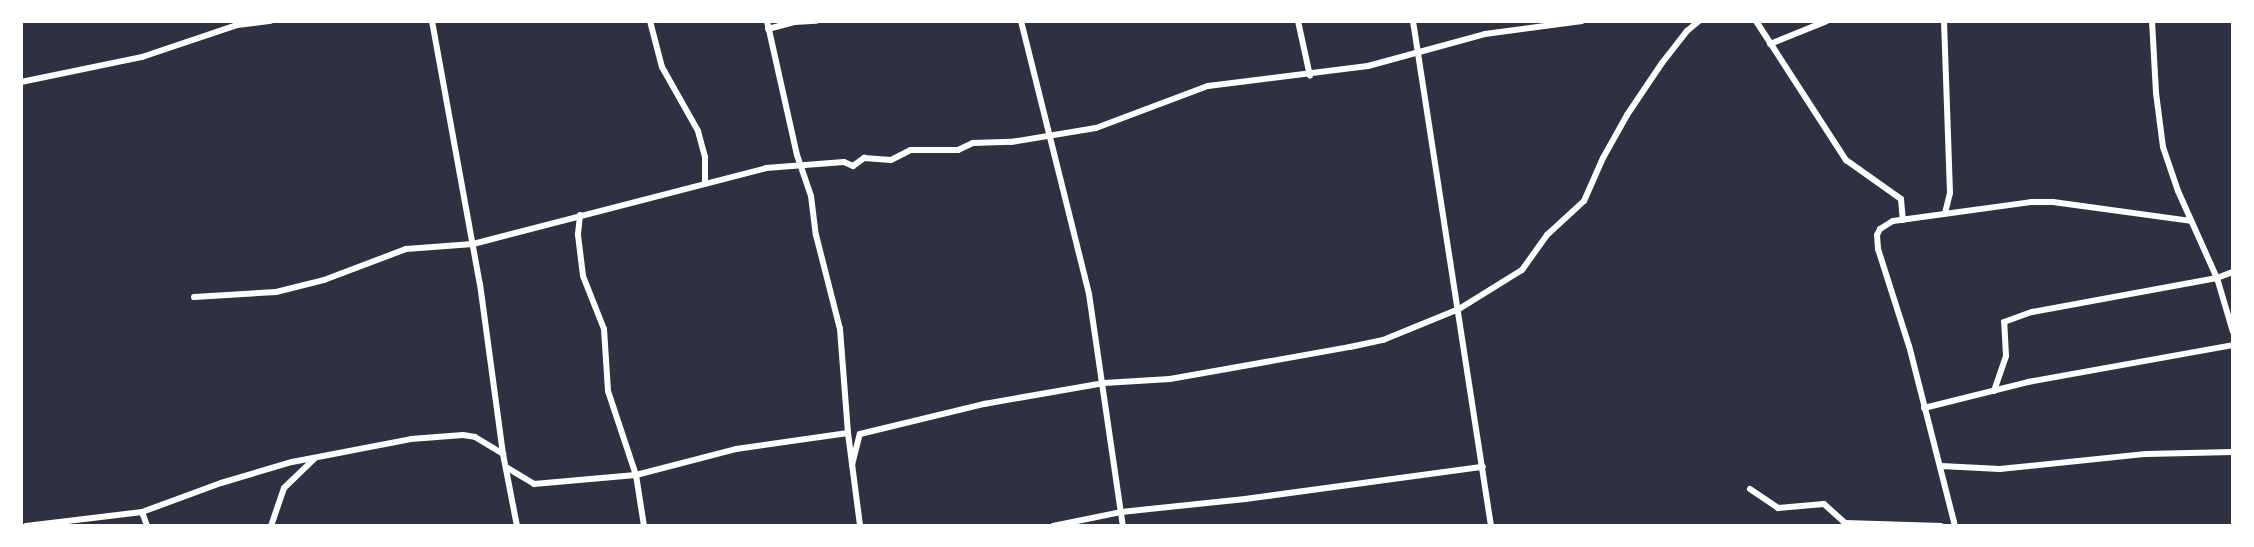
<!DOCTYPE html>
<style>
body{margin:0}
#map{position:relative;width:2254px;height:547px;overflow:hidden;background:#2d3142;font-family:"Fira Sans Condensed",sans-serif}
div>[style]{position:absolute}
.minor>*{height:6px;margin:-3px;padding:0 3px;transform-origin:3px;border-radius:3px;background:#fff}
span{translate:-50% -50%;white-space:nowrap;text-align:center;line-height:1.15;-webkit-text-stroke:5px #fff;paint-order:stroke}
.frame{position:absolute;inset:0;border:23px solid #fff;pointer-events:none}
</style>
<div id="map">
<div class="minor">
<div style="left:432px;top:21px;width:267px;rotate:79.7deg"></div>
<div style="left:480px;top:284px;width:172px;rotate:82.3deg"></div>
<div style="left:503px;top:454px;width:73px;rotate:79deg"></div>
<div style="left:650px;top:21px;width:48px;rotate:75.4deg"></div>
<div style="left:662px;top:67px;width:73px;rotate:60.6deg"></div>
<div style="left:698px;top:131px;width:27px;rotate:75deg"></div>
<div style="left:705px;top:157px;width:27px;rotate:90deg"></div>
<div style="left:767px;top:21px;width:137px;rotate:77.4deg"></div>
<div style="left:797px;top:155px;width:43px;rotate:71.1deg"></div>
<div style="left:811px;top:196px;width:39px;rotate:83deg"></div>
<div style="left:816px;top:235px;width:97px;rotate:75.7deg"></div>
<div style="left:840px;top:329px;width:104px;rotate:85.6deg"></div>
<div style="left:848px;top:433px;width:94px;rotate:82.6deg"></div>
<div style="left:1021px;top:21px;width:281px;rotate:76deg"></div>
<div style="left:1089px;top:294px;width:234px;rotate:81.7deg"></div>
<div style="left:1298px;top:21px;width:56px;rotate:77.7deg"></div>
<div style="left:1413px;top:21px;width:511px;rotate:81.22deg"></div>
<div style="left:1756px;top:21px;width:166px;rotate:57.1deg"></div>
<div style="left:1846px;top:160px;width:67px;rotate:35.3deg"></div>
<div style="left:1901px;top:199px;width:21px;rotate:85deg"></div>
<div style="left:1944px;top:21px;width:172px;rotate:88deg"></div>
<div style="left:1950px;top:193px;width:21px;rotate:104deg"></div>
<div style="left:2152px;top:21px;width:72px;rotate:86.8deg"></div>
<div style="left:2156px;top:93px;width:54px;rotate:82.6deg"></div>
<div style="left:2163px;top:147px;width:46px;rotate:71.2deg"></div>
<div style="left:2178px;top:191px;width:95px;rotate:65.9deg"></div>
<div style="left:2217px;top:278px;width:56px;rotate:73.5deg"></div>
<div style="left:768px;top:29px;width:27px;rotate:-15deg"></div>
<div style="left:794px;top:22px;width:22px;rotate:-3deg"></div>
<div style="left:1770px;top:44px;width:61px;rotate:-22deg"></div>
<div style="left:21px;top:82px;width:124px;rotate:-11.7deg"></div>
<div style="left:142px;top:57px;width:100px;rotate:-18.6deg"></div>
<div style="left:237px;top:25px;width:34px;rotate:-7deg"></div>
<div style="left:580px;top:215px;width:20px;rotate:96deg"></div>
<div style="left:578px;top:235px;width:41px;rotate:83deg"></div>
<div style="left:583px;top:276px;width:57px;rotate:68.4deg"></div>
<div style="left:604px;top:329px;width:62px;rotate:86.3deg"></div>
<div style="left:608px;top:391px;width:89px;rotate:71.6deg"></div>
<div style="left:636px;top:475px;width:52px;rotate:81.1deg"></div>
<div style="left:194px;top:297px;width:82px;rotate:-3.5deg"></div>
<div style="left:276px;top:292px;width:49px;rotate:-14deg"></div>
<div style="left:324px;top:280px;width:88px;rotate:-20.7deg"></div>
<div style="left:406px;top:249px;width:67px;rotate:-4.3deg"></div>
<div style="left:473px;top:244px;width:303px;rotate:-14.5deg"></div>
<div style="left:766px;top:168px;width:78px;rotate:-4.4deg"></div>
<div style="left:844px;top:162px;width:10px;rotate:24deg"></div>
<div style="left:853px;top:166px;width:14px;rotate:-36deg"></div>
<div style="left:864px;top:158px;width:27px;rotate:4deg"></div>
<div style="left:891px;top:160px;width:22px;rotate:-27deg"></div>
<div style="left:911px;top:150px;width:47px"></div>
<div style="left:958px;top:150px;width:17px;rotate:-25deg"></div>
<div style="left:973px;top:143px;width:38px;rotate:-2deg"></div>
<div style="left:1011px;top:142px;width:86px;rotate:-9.4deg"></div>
<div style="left:1096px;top:128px;width:120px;rotate:-20.6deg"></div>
<div style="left:1208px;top:86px;width:161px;rotate:-7.1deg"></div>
<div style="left:1368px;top:66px;width:121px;rotate:-15.3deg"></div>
<div style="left:1485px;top:34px;width:98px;rotate:-7.6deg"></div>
<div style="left:1994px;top:391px;width:37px;rotate:-71deg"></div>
<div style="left:2006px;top:356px;width:34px;rotate:-93deg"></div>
<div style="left:2004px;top:322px;width:30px;rotate:-20deg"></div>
<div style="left:2032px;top:312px;width:188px;rotate:-10.4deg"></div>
<div style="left:2217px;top:278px;width:17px;rotate:-21deg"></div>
<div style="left:1924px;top:408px;width:107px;rotate:-14deg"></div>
<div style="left:2028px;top:382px;width:208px;rotate:-10.2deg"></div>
<div style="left:852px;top:465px;width:32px;rotate:-76deg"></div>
<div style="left:860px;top:434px;width:128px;rotate:-13.6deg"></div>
<div style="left:984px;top:404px;width:122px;rotate:-9.9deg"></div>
<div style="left:1104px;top:383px;width:66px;rotate:-3.5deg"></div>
<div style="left:1170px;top:379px;width:183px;rotate:-10.1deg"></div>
<div style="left:1350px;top:347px;width:34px;rotate:-12deg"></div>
<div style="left:1383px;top:340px;width:82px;rotate:-22.2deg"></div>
<div style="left:1459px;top:309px;width:74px;rotate:-31.8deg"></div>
<div style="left:1522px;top:270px;width:43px;rotate:-54.5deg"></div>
<div style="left:1547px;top:235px;width:50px;rotate:-42.6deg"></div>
<div style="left:1584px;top:201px;width:47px;rotate:-66.2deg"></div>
<div style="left:1603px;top:158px;width:49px;rotate:-60.8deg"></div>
<div style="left:1627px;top:115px;width:63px;rotate:-56.1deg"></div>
<div style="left:1662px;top:63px;width:41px;rotate:-52deg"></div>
<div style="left:1687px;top:31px;width:16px;rotate:-40deg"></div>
<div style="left:1941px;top:466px;width:59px;rotate:2.9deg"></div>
<div style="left:2000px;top:469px;width:147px;rotate:-5.9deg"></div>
<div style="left:2146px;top:454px;width:87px;rotate:-1.3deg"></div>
<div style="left:506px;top:467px;width:33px;rotate:31deg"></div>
<div style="left:534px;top:484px;width:102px;rotate:-5deg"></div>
<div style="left:636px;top:475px;width:103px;rotate:-14.6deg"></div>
<div style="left:736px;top:449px;width:113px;rotate:-8.1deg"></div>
<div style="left:1750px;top:489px;width:34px;rotate:34deg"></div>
<div style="left:1778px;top:508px;width:46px;rotate:-5deg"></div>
<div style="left:1824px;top:504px;width:28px;rotate:42deg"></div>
<div style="left:1845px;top:523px;width:96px;rotate:1.8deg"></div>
<div style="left:142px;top:512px;width:15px;rotate:70deg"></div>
<div style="left:26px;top:526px;width:117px;rotate:-6.9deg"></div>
<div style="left:142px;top:512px;width:84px;rotate:-20.2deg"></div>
<div style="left:221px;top:483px;width:74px;rotate:-16.5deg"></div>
<div style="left:292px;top:462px;width:121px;rotate:-10.9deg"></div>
<div style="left:411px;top:439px;width:52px;rotate:-4.4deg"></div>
<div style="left:463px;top:435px;width:12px;rotate:9deg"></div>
<div style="left:475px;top:437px;width:33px;rotate:31deg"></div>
<div style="left:271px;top:526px;width:40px;rotate:-71.1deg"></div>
<div style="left:284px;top:488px;width:42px;rotate:-44deg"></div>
<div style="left:1053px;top:526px;width:69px;rotate:-11.6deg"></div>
<div style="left:1121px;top:512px;width:125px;rotate:-6deg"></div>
<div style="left:1245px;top:499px;width:240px;rotate:-7.7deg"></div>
<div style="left:1955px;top:526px;width:186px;rotate:-104.3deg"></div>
<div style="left:1909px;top:346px;width:102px;rotate:-107.7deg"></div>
<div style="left:1878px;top:249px;width:14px;rotate:-94deg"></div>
<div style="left:1877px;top:235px;width:7px;rotate:-63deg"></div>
<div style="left:1880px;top:229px;width:15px;rotate:-32deg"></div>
<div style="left:1893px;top:221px;width:139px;rotate:-7.8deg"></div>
<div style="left:2031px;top:202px;width:22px"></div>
<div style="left:2053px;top:202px;width:139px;rotate:7.8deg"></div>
</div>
<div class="frame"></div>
</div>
